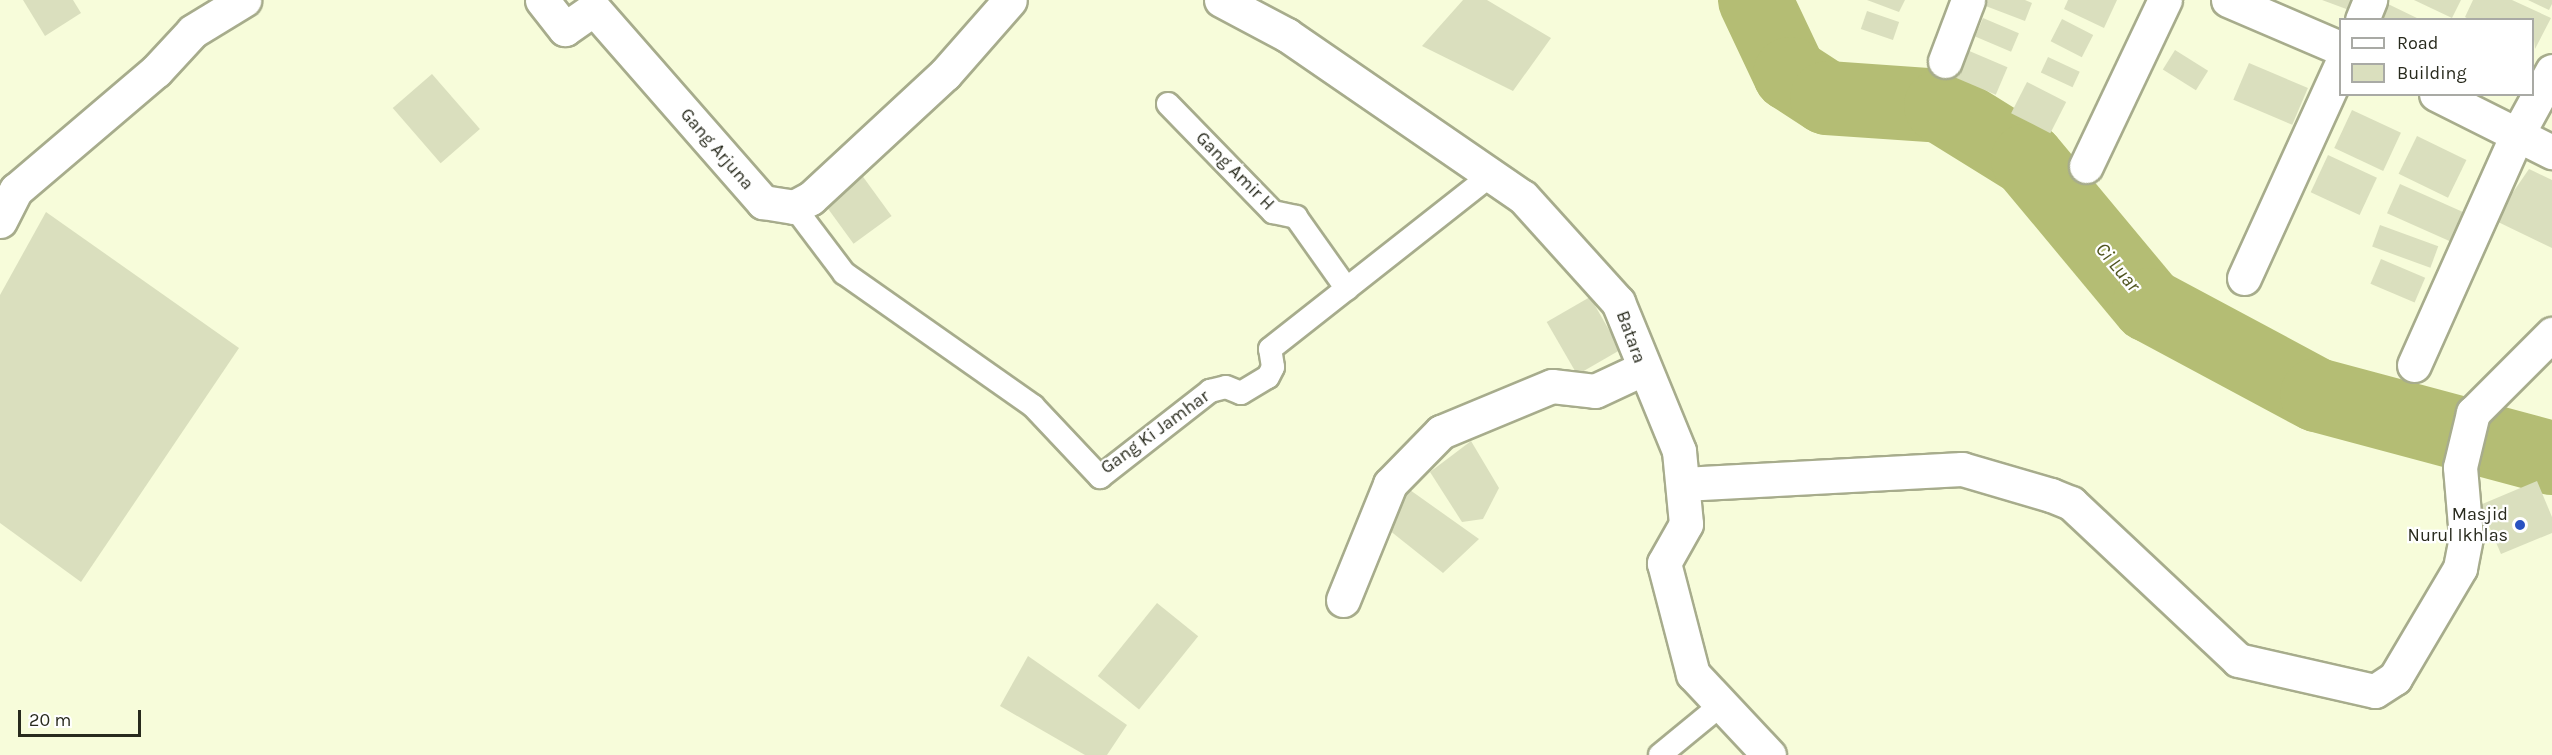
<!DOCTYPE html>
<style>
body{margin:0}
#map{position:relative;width:2552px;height:755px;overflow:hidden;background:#f7fcda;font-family:Karla,sans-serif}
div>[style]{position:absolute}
.river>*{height:74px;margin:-37px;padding:0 37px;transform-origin:37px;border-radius:37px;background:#b4bd74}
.building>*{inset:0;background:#dadfbe;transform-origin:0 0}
.roads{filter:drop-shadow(2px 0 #a7ac8c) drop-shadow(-2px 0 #a7ac8c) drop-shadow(0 2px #a7ac8c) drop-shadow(0 -2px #a7ac8c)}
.service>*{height:22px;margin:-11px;padding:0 11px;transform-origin:11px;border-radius:11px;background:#fff}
.minor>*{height:33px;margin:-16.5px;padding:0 16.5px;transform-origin:16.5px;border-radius:16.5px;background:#fff}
.dots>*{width:16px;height:16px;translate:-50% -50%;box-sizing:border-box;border:3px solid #fff;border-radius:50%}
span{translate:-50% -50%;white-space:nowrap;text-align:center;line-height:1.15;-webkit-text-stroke:4.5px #fff;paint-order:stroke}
.street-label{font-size:18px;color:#282a1d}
.poi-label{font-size:18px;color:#282a1d}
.right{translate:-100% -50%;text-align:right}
.water-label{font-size:20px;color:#505520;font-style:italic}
.legend{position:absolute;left:2339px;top:18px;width:195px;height:78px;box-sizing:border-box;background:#fff;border:2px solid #a9aaa5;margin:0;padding:8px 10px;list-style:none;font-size:18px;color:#282a1d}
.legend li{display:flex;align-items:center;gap:12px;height:30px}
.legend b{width:30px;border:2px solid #a9aaa5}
.scale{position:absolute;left:18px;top:710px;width:123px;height:27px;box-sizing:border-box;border:3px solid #282a1d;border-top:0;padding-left:8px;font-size:18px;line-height:21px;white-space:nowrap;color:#282a1d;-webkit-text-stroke:4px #fff;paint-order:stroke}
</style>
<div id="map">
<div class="river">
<div style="left:1755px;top:0;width:82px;rotate:64.7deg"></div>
<div style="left:1790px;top:74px;width:44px;rotate:33deg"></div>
<div style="left:1827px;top:98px;width:114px;rotate:4deg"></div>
<div style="left:1941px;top:106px;width:102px;rotate:31.8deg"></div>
<div style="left:2028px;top:160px;width:189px;rotate:50.2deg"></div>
<div style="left:2149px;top:305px;width:191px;rotate:28.2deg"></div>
<div style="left:2317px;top:395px;width:243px;rotate:15deg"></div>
</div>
<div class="building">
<div style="clip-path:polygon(23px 0,73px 0,81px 13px,45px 36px)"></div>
<div style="clip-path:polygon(1463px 0,1487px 0,1551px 38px,1513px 91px,1422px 46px)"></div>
<div style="clip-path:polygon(1867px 0,1905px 0,1899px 12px)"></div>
<div style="clip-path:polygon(1985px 0,2025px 0,2032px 3px,2025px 21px,1983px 5px)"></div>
<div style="clip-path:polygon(2068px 0,2117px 0,2104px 28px,2064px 9px)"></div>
<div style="clip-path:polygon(2322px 0,2352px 0,2349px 10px)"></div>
<div style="clip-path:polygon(2414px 0,2461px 0,2452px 18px)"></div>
<div style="clip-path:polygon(2473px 0,2512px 0,2551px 18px,2535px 49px,2532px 20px,2470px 20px,2465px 17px)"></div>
<div style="clip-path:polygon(2528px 0,2552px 0,2552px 4px,2549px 10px)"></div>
<div style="clip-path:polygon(2388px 4px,2421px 20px,2381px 20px)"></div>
<div style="left:1867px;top:11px;width:34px;height:19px;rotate:19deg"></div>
<div style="left:1983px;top:18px;width:39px;height:20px;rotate:23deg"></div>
<div style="left:2062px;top:19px;width:35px;height:25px;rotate:27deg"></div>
<div style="left:1967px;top:50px;width:44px;height:30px;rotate:23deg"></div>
<div style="left:2175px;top:50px;width:39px;height:23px;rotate:32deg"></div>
<div style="left:2048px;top:57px;width:35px;height:17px;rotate:25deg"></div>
<div style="left:2249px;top:63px;width:64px;height:40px;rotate:23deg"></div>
<div style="left:432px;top:74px;width:73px;height:52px;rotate:49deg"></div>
<div style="left:2027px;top:82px;width:44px;height:35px;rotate:27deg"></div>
<div style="left:2352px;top:110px;width:54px;height:42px;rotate:25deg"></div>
<div style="left:2417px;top:136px;width:55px;height:42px;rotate:26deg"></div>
<div style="left:2328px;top:155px;width:54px;height:41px;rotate:25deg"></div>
<div style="clip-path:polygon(2529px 169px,2552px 180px,2552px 248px,2494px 220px)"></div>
<div style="left:861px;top:174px;width:52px;height:47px;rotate:54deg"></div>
<div style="left:2400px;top:184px;width:72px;height:32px;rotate:24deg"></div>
<div style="clip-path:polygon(46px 212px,239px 348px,81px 582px,0 523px,0 295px)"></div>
<div style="left:2380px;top:225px;width:62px;height:23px;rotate:20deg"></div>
<div style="left:2381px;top:259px;width:48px;height:27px;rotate:23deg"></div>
<div style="left:1590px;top:297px;width:61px;height:50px;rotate:60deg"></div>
<div style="clip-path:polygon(1471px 441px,1499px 488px,1483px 519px,1462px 522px,1430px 472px)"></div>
<div style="clip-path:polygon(2537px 481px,2552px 517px,2552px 533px,2501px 554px,2480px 505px)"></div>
<div style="clip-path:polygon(1410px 490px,1479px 539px,1443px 573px,1384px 526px)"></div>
<div style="left:1157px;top:603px;width:53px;height:94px;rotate:39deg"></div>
<div style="clip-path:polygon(1028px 656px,1127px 725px,1107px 755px,1085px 755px,1000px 706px)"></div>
</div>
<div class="roads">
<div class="service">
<div style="left:1168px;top:104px;width:151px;rotate:45.8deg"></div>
<div style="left:1273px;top:212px;width:24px;rotate:12deg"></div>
<div style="left:1296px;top:217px;width:88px;rotate:54.7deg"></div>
<div style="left:794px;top:207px;width:83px;rotate:52.9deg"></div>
<div style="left:844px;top:273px;width:231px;rotate:35.1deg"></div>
<div style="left:1033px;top:406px;width:98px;rotate:46.7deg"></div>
<div style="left:1100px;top:477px;width:140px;rotate:-38deg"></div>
<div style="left:1210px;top:391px;width:16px;rotate:-14deg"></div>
<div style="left:1226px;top:387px;width:16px;rotate:22deg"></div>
<div style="left:1241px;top:393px;width:31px;rotate:-31deg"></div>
<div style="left:1268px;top:377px;width:11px;rotate:-63deg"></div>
<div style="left:1273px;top:367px;width:18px;rotate:-99deg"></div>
<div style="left:1270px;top:349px;width:281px;rotate:-38.2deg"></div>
<div style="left:1660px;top:755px;width:80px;rotate:-39.4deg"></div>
</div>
<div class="minor">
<div style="left:542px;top:0;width:37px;rotate:52deg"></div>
<div style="left:565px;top:29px;width:35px;rotate:-35deg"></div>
<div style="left:594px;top:9px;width:257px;rotate:48.8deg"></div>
<div style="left:763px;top:202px;width:31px;rotate:9deg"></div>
<div style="left:794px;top:207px;width:19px;rotate:-28deg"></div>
<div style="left:811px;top:198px;width:183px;rotate:-42.8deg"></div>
<div style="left:945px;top:74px;width:98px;rotate:-48.7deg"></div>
<div style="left:1221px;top:0;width:75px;rotate:27.9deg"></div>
<div style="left:1287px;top:35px;width:286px;rotate:34.5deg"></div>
<div style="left:1523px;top:197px;width:142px;rotate:47.9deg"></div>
<div style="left:1618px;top:302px;width:161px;rotate:67.7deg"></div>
<div style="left:1679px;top:451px;width:73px;rotate:84.5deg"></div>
<div style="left:1686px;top:524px;width:45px;rotate:119.4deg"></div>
<div style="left:1664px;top:563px;width:115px;rotate:75.4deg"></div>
<div style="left:1693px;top:674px;width:111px;rotate:46.8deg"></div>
<div style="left:2228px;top:0;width:122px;rotate:23.2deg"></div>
<div style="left:2362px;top:20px;width:22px;rotate:-68deg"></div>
<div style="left:1945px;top:61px;width:65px;rotate:-69.3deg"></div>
<div style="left:2436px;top:94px;width:130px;rotate:26.6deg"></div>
<div style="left:2086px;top:166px;width:184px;rotate:-64.6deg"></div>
<div style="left:0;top:221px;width:35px;rotate:-63deg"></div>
<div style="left:16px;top:190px;width:184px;rotate:-40.4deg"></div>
<div style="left:156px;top:71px;width:54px;rotate:-47.2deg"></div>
<div style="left:193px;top:31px;width:60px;rotate:-31.3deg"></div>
<div style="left:2244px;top:278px;width:232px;rotate:-65.5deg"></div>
<div style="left:2414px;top:365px;width:252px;rotate:-65.9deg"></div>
<div style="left:2517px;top:135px;width:73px;rotate:-61.3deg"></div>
<div style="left:1683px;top:484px;width:279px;rotate:-3.1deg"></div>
<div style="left:1962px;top:469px;width:93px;rotate:16.3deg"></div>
<div style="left:2051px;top:495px;width:22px;rotate:22deg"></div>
<div style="left:2071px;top:503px;width:229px;rotate:43.2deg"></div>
<div style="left:2238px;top:660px;width:140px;rotate:12.8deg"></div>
<div style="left:2375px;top:691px;width:24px;rotate:-33deg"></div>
<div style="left:2395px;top:678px;width:128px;rotate:-59.4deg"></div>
<div style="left:2460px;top:568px;width:32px;rotate:-79deg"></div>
<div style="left:2466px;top:537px;width:70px;rotate:-94.9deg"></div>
<div style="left:2460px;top:467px;width:56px;rotate:-76.5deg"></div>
<div style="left:2473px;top:413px;width:112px;rotate:-45deg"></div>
<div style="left:1343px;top:600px;width:125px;rotate:-67.9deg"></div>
<div style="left:1390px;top:484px;width:73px;rotate:-45.6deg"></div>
<div style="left:1441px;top:432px;width:120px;rotate:-22.5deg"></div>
<div style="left:1552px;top:386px;width:43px;rotate:6.6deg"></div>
<div style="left:1595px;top:391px;width:52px;rotate:-25.1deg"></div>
</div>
</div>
<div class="dots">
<div style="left:2520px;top:525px;background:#2952c1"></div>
</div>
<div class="street-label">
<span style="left:717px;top:149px;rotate:49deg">Gang Arjuna</span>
<span style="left:1235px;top:171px;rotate:45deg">Gang Amir H</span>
<span style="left:1631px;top:337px;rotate:70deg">Batara</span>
<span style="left:1155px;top:432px;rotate:-36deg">Gang Ki Jamhar</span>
</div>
<div class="poi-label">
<span class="right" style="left:2508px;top:525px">Masjid<br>Nurul Ikhlas</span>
</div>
<div class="water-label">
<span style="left:2118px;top:267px;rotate:50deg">Ci Luar</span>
</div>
<ul class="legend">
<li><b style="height:8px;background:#fff"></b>Road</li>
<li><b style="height:16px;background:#dadfbe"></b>Building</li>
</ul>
<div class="scale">20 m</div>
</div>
